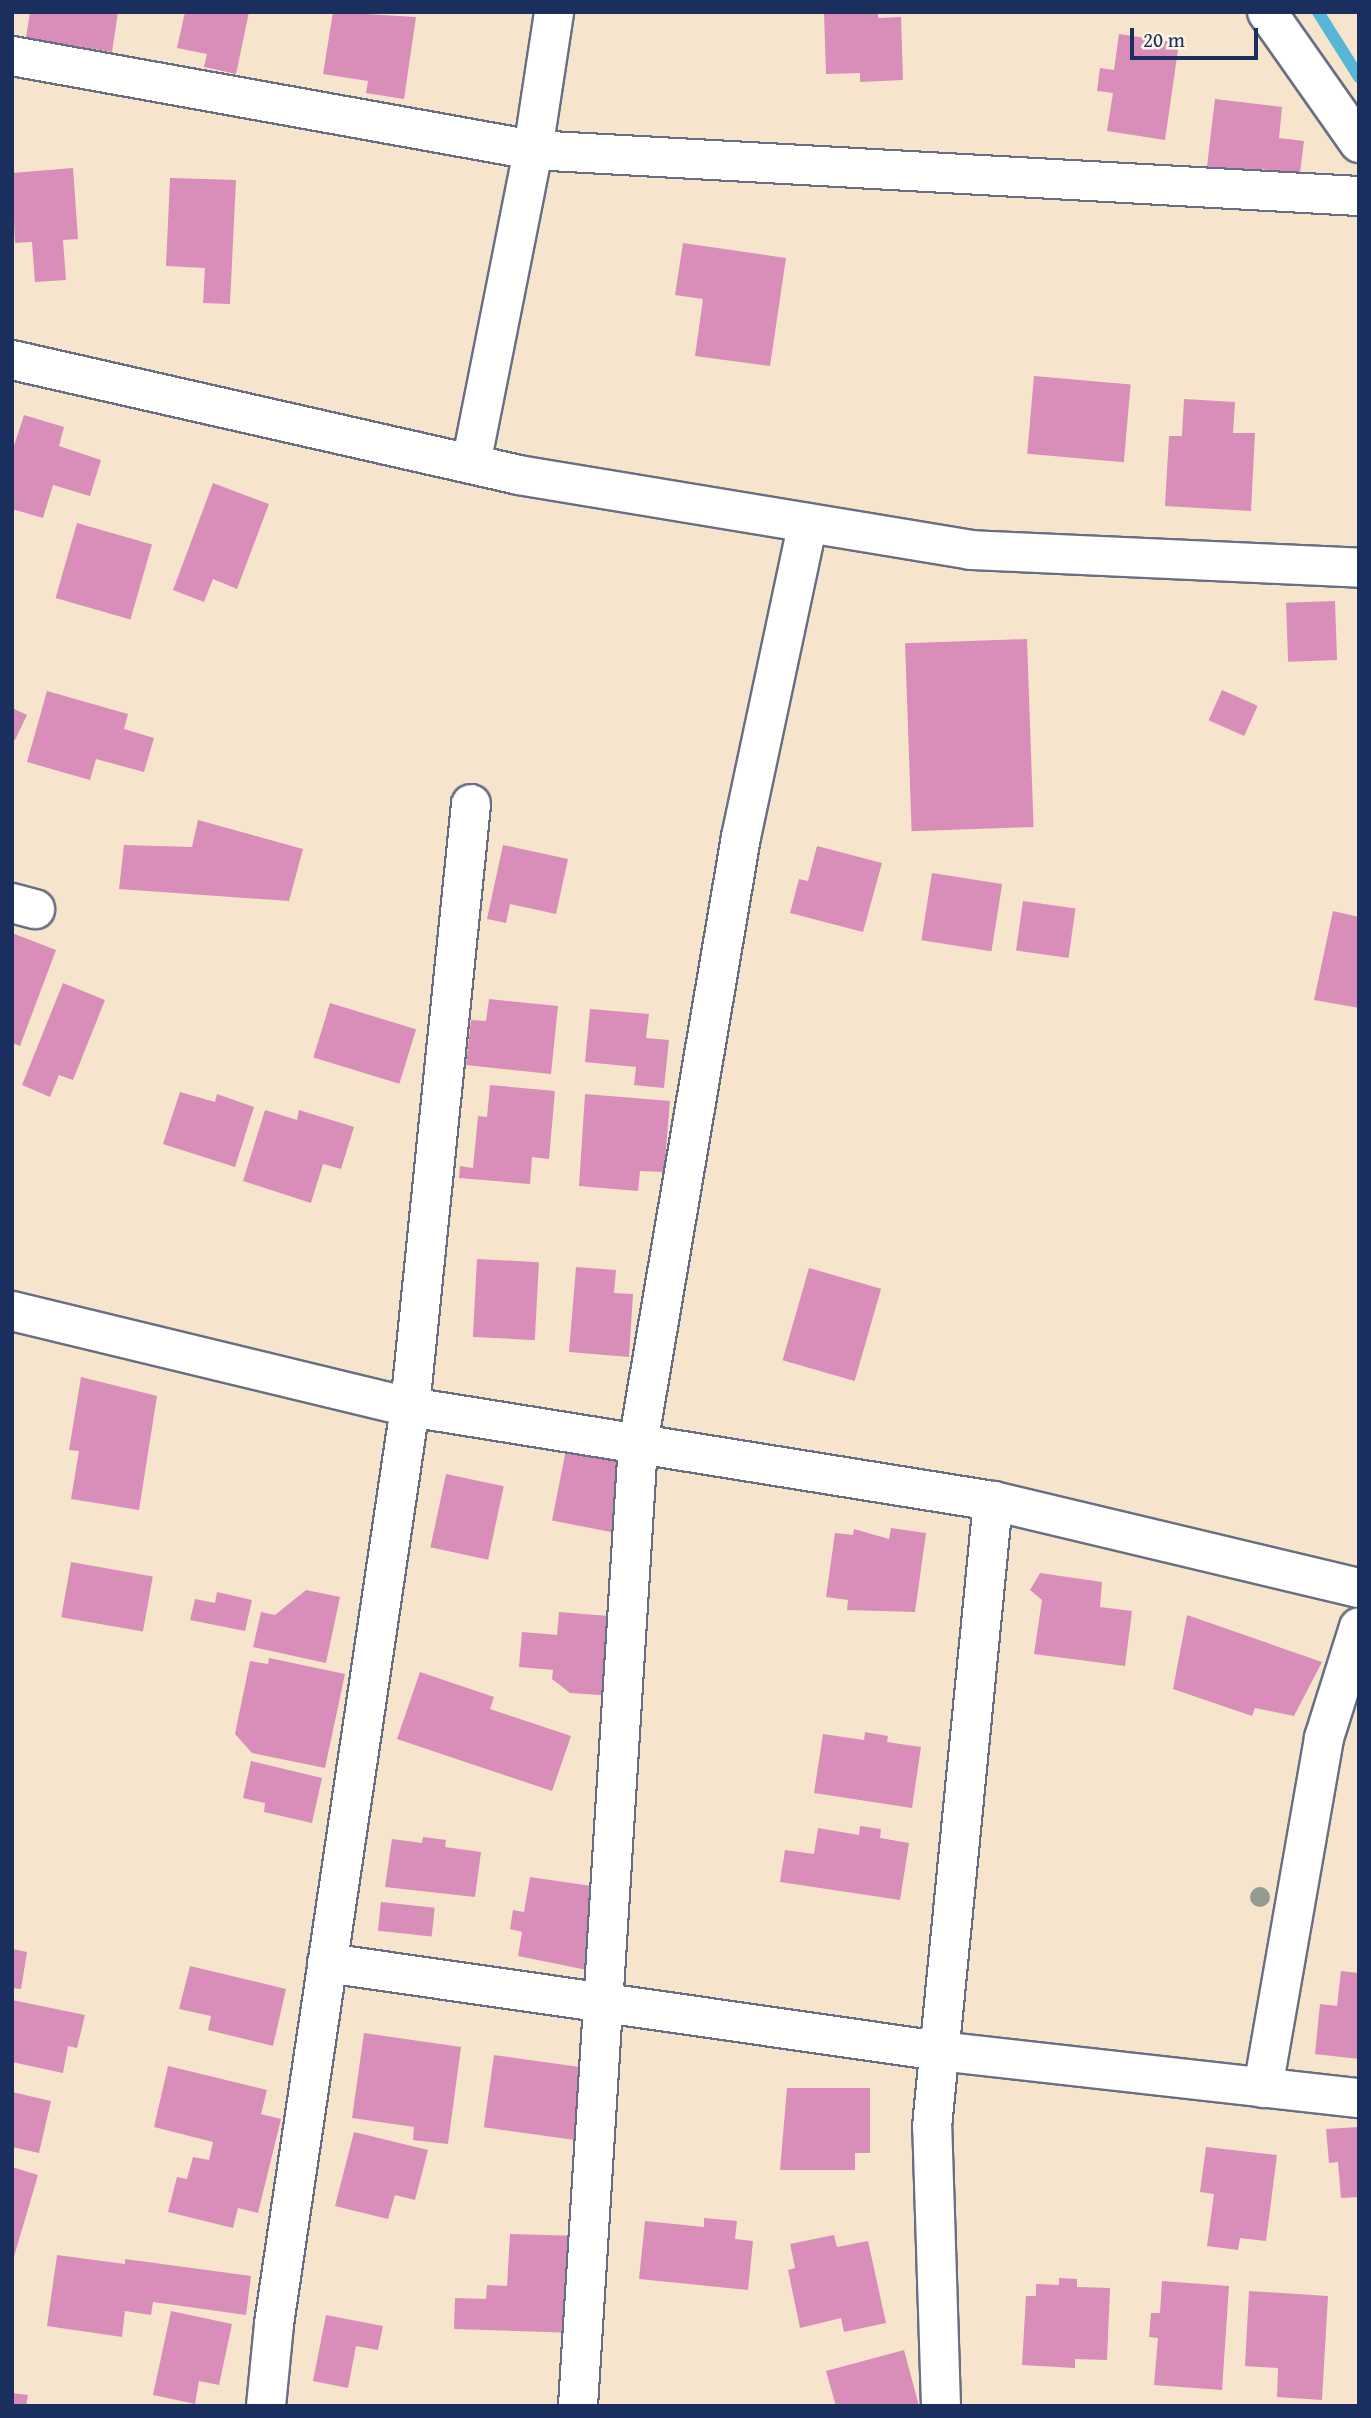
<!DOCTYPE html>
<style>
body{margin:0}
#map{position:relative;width:1371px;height:2418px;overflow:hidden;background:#f6e5cc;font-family:"Gentium Book Plus",serif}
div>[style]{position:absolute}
.stream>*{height:12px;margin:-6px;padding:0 6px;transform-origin:6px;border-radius:6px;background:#57b6d6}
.building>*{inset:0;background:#d98eb9;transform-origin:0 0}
.roads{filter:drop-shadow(2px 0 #686f84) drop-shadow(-2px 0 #686f84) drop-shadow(0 2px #686f84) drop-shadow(0 -2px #686f84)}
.minor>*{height:38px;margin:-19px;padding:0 19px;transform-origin:19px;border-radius:19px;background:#fff}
.trees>*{width:20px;height:20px;margin:-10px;border-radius:50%;background:#949a92}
span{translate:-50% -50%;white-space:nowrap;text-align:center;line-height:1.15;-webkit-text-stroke:7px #fcf5e5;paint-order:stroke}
.frame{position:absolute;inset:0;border:14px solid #1b2f5e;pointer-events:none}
.scale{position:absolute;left:1130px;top:28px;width:128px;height:32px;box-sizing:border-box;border:4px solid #1b2f5e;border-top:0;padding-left:9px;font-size:21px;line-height:24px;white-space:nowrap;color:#1b2f5e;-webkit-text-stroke:5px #fcf5e5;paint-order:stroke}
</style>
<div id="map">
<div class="stream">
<div style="left:1318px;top:12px;width:77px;rotate:57.8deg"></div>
</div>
<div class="building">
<div style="clip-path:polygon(30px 12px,118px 12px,112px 52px,26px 38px)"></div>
<div style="clip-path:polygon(185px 12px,249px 12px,236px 74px,204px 67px,207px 54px,177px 48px)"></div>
<div style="clip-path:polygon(333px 12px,416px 17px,404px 99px,366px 93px,368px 81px,323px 74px)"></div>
<div style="clip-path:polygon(824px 12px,878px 12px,878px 18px,901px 17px,903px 80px,860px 82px,860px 73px,826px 74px)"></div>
<div style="clip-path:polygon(1119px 34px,1179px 43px,1165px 140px,1107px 131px,1113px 93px,1097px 91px,1100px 68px,1114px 70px)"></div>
<div style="clip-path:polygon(1215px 99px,1282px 107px,1279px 138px,1304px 141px,1300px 173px,1259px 169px,1257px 180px,1206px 175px)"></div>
<div style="clip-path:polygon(73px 168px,78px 239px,63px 240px,66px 280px,35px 282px,32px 242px,15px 243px,12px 173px)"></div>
<div style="clip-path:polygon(170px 178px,236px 180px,230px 304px,203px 303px,205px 268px,166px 266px)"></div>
<div style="clip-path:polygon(683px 243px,786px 258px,770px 366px,695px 356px,703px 299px,675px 295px)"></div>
<div style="left:1034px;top:376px;width:97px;height:78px;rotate:5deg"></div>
<div style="clip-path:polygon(1184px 399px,1235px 402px,1233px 433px,1255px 433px,1251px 511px,1165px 506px,1169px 436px,1182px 436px)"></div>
<div style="clip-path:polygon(24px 415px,64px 427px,59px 446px,101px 460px,90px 496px,53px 485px,43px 518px,12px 509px,12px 452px)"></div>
<div style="clip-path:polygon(213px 483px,269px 504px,237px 589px,213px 579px,204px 602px,173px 590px)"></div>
<div style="left:77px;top:523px;width:78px;height:78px;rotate:16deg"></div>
<div style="left:1335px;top:601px;width:59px;height:49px;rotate:88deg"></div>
<div style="left:1027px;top:639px;width:188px;height:122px;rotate:88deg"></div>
<div style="left:1222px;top:690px;width:39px;height:33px;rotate:24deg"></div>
<div style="clip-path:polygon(47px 691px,128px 714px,124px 729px,154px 738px,144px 772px,96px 759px,90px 780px,27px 762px)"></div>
<div style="clip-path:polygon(12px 708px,27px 715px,15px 740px,12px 739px)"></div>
<div style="clip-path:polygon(198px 820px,303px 849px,289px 901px,119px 889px,124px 845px,192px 847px)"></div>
<div style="clip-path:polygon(503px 845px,568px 859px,556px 914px,510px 904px,506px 923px,487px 919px)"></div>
<div style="clip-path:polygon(817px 846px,882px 863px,863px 932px,790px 913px,799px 879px,808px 881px)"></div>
<div style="left:932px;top:873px;width:71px;height:68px;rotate:9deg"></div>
<div style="left:1023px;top:901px;width:53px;height:50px;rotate:8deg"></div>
<div style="clip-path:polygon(1333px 911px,1359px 917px,1359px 1008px,1314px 1000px)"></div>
<div style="clip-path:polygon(12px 933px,56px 950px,20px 1046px,12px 1043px)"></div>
<div style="clip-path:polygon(63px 983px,105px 1000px,73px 1080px,59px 1075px,50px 1097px,22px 1085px)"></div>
<div style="clip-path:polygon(489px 999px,558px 1006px,551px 1074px,466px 1065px,471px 1020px,486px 1021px)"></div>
<div style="left:330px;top:1003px;width:90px;height:57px;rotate:17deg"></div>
<div style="clip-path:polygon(590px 1009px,649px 1014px,646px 1038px,669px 1040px,664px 1088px,634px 1085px,636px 1067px,585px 1062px)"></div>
<div style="clip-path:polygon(490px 1085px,555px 1091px,549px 1159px,532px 1157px,530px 1184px,459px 1178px,460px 1166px,473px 1168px,478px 1116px,487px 1117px)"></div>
<div style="clip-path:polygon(180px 1092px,215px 1102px,217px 1094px,254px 1107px,235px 1167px,163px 1144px)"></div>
<div style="clip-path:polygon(585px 1094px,670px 1101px,664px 1172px,640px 1171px,638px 1191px,579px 1186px)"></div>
<div style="clip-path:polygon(265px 1110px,297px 1120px,299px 1110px,354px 1127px,341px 1169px,323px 1164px,311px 1203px,243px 1181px)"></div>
<div style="left:477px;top:1259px;width:62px;height:78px;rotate:3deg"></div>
<div style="clip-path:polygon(576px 1267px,616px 1270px,614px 1293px,633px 1294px,629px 1357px,569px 1352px)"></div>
<div style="left:809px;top:1268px;width:75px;height:96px;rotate:16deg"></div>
<div style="clip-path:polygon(81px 1377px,157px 1396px,139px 1510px,71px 1499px,79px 1451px,69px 1450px)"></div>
<div style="left:567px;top:1444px;width:60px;height:78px;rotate:11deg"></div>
<div style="left:446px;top:1474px;width:59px;height:75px;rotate:12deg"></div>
<div style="clip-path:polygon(891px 1528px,926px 1533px,915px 1612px,847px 1610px,848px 1600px,826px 1597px,835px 1533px,853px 1535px,854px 1529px,889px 1539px)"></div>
<div style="left:71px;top:1562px;width:83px;height:56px;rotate:10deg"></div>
<div style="clip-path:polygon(1040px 1573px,1102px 1582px,1100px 1607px,1132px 1611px,1125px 1666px,1034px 1654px,1042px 1600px,1030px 1590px)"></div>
<div style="clip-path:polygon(306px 1590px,340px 1597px,326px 1663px,253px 1647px,261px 1612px,275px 1615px)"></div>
<div style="clip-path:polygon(217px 1592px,252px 1600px,245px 1631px,190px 1620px,195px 1599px,215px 1603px)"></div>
<div style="clip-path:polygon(559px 1612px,621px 1617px,614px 1696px,570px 1693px,552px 1679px,553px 1670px,519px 1667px,522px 1632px,557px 1635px)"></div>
<div style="clip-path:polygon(1187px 1615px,1322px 1662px,1294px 1716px,1255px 1708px,1252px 1716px,1173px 1689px)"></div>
<div style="clip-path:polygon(269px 1658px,345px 1674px,325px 1768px,252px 1753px,235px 1734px,250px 1661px,268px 1664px)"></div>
<div style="clip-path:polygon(420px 1672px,494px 1697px,490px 1709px,571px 1736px,552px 1791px,397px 1739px)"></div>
<div style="clip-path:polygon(865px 1732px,888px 1736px,887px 1742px,921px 1747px,912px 1808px,814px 1793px,823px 1734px,864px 1740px)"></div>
<div style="clip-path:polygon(251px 1761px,322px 1778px,312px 1823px,264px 1812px,265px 1803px,243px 1798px)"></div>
<div style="clip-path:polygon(860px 1826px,881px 1829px,880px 1838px,909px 1843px,900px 1900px,780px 1882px,785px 1850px,814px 1854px,818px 1828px,859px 1835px)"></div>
<div style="clip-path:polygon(423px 1837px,446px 1840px,445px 1847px,481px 1852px,475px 1897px,385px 1887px,392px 1839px,422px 1843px)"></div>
<div style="clip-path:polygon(530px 1877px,605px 1888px,592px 1971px,518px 1956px,522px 1932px,510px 1929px,513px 1910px,524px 1912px)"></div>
<div style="left:381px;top:1902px;width:54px;height:29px;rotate:6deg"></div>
<div style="clip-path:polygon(12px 1949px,27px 1952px,21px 1989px,12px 1988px)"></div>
<div style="clip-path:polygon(190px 1966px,286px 1989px,273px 2046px,208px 2030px,211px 2016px,179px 2009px)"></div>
<div style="clip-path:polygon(1341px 1971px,1359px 1973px,1359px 2059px,1315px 2054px,1320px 2004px,1337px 2006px)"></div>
<div style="clip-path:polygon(12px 2000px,85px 2015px,77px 2048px,68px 2046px,63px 2073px,12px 2062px)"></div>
<div style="clip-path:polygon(364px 2033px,461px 2047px,448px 2144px,413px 2140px,414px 2127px,352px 2118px)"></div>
<div style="left:494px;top:2055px;width:94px;height:73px;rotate:8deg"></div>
<div style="clip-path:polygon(168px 2066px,267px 2090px,261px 2114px,281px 2119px,258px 2213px,238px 2208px,233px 2228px,168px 2212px,177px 2177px,187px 2179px,193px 2157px,209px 2160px,213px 2142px,154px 2127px)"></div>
<div style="clip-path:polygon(787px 2088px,870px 2088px,870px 2153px,855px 2153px,855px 2170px,780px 2170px)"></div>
<div style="clip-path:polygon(12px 2092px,51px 2101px,39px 2153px,12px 2147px)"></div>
<div style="clip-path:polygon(1359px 2127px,1359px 2197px,1341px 2198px,1338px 2162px,1329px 2163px,1326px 2129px)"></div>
<div style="clip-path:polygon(354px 2132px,428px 2150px,415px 2200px,395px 2195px,388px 2219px,335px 2206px)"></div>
<div style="clip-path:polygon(1206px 2147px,1277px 2155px,1266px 2241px,1240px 2238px,1238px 2250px,1207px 2246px,1214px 2194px,1200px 2192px)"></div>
<div style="clip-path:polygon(12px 2167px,38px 2175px,13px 2260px,12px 2260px)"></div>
<div style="clip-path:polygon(704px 2218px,737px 2221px,735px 2239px,753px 2241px,748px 2290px,639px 2279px,645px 2221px,704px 2227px)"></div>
<div style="clip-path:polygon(510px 2234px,580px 2236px,576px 2333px,454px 2329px,455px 2298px,486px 2299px,487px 2285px,507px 2286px)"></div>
<div style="clip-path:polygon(834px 2235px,837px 2247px,868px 2241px,886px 2323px,844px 2332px,841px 2318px,800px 2328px,788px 2270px,795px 2268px,790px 2244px)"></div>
<div style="clip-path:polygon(57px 2255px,125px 2264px,125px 2259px,251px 2276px,246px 2315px,153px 2302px,151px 2315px,125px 2311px,122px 2337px,47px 2326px)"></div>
<div style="clip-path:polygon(1059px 2278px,1077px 2279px,1077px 2287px,1110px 2288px,1107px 2360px,1075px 2359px,1075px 2368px,1022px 2365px,1026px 2296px,1036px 2296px,1036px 2284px,1059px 2285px)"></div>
<div style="clip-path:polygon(1162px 2281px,1229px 2286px,1222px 2390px,1154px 2385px,1158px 2338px,1149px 2337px,1151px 2313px,1160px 2313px)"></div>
<div style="clip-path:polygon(1249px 2291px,1328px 2296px,1322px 2400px,1277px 2397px,1278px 2368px,1245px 2366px)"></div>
<div style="clip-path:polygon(171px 2311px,232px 2324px,219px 2385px,199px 2381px,195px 2404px,153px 2395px)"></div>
<div style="clip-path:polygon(326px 2315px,383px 2326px,378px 2350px,356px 2346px,348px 2388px,313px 2381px)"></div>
<div style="clip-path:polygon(904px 2350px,919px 2406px,836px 2406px,826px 2371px)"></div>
<div style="clip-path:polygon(12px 2393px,28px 2395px,26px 2406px,12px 2406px)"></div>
</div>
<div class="roads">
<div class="minor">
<div style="left:1267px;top:12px;width:160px;rotate:54.9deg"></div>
<div style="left:12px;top:56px;width:529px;rotate:10.23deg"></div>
<div style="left:533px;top:150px;width:827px;rotate:3.19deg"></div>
<div style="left:12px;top:360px;width:520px;rotate:12.78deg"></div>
<div style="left:519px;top:475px;width:457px;rotate:9.4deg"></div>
<div style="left:970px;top:550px;width:389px;rotate:2.6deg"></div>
<div style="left:471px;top:464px;width:320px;rotate:-78.8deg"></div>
<div style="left:533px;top:150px;width:140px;rotate:-81.3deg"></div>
<div style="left:12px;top:903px;width:24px;rotate:15deg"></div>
<div style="left:12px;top:1311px;width:409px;rotate:13.6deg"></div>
<div style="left:410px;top:1407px;width:591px;rotate:9.16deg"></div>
<div style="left:993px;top:1501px;width:376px;rotate:13.4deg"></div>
<div style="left:327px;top:1963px;width:618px;rotate:8.18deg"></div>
<div style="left:939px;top:2051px;width:423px;rotate:6.4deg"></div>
<div style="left:1263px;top:2088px;width:355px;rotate:-80.1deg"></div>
<div style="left:1324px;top:1738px;width:116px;rotate:-72.5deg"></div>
<div style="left:266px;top:2406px;width:82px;rotate:-84.4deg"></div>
<div style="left:274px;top:2324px;width:927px;rotate:-81.56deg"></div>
<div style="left:410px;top:1407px;width:606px;rotate:-84.22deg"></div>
<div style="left:578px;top:2406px;width:964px;rotate:-86.43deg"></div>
<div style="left:638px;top:1444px;width:616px;rotate:-80.37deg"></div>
<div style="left:741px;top:837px;width:321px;rotate:-78deg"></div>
<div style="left:941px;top:2406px;width:279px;rotate:-91.8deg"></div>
<div style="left:932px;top:2127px;width:629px;rotate:-84.43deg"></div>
</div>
</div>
<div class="trees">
<div style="left:1260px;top:1897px"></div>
</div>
<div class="frame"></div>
<div class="scale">20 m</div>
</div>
